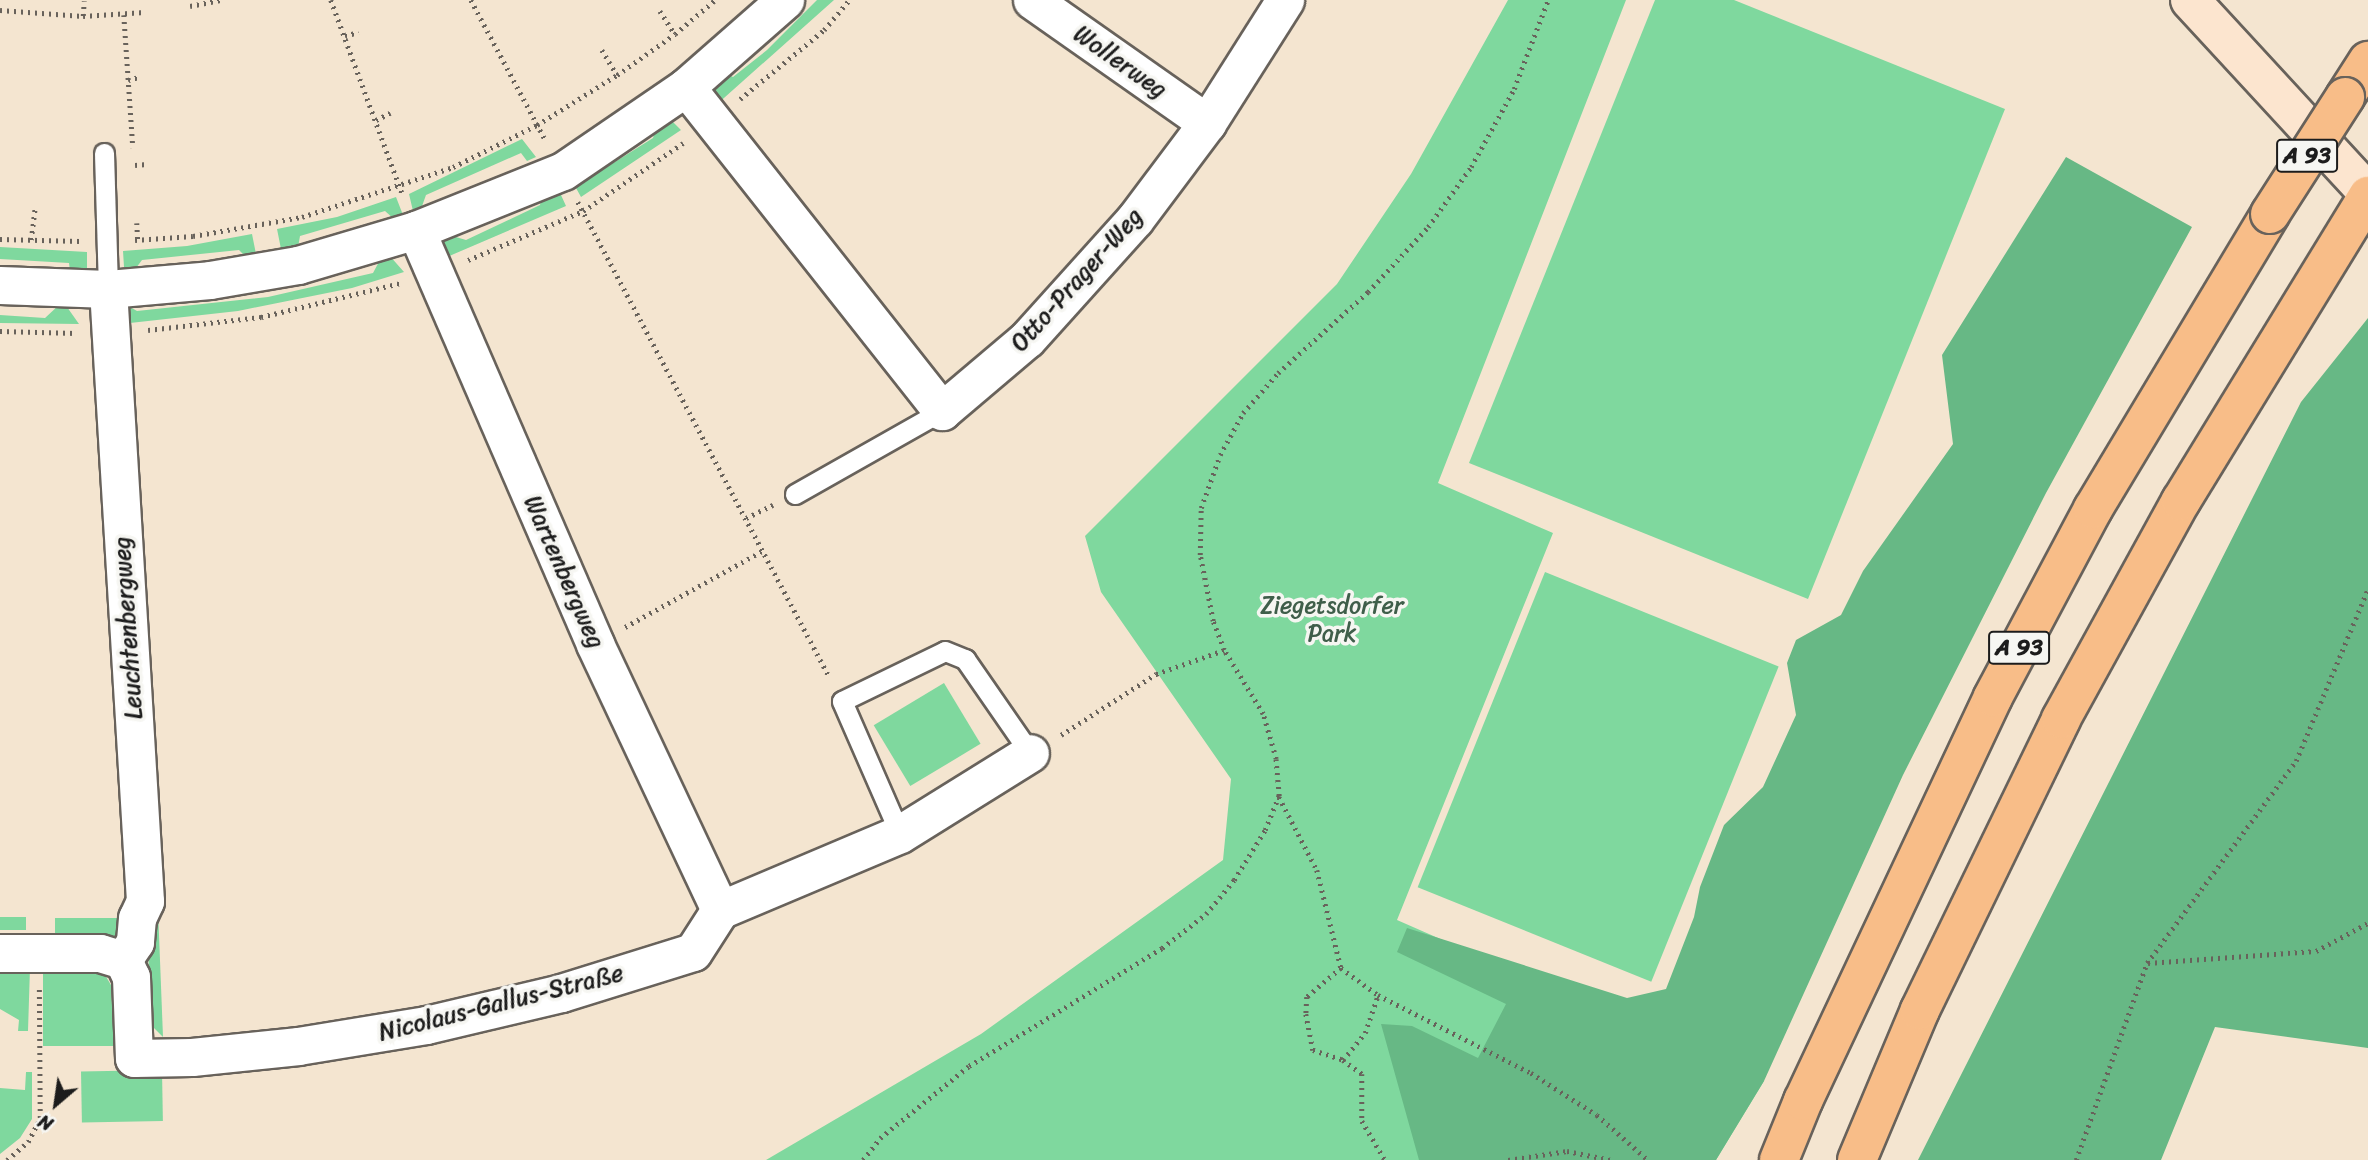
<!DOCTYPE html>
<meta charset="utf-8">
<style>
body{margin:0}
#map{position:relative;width:2368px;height:1160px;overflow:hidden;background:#f4e5d0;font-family:Sriracha,sans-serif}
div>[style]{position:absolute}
.green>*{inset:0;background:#7fd89e;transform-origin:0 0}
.forest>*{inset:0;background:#67b885}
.path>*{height:4.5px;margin-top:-2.25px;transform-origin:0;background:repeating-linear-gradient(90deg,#68625b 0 2px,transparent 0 7px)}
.roads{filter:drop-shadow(2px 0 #68625b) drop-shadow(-2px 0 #68625b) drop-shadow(0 2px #68625b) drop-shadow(0 -2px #68625b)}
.lane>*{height:19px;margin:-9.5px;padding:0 9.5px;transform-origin:9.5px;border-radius:9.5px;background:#fff}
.street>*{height:37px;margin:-18.5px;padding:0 18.5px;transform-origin:18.5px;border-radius:18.5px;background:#fff}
.secondary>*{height:38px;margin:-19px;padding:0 19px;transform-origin:19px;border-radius:19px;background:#fce5cf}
.highway>*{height:38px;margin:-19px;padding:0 19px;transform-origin:19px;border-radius:19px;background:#f8bd88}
.bridges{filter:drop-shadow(2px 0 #68625b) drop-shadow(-2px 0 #68625b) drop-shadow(0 2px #68625b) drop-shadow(0 -2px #68625b)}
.highway-bridge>*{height:38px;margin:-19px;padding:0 19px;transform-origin:19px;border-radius:19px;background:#f8bd88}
span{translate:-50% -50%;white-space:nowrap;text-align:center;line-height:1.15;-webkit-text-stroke:7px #f6f6f2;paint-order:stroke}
.shield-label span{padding:2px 5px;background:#f6f6f2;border:2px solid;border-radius:5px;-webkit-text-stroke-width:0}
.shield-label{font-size:23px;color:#1c1c1c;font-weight:700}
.street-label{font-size:24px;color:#1c1c1c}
.park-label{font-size:24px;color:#3f5e4a}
.north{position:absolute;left:21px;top:1069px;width:70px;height:70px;-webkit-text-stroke:5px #f6f6f2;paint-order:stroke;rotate:209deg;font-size:19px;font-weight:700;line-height:28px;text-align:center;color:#1c1c1c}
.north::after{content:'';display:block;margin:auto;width:24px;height:32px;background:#1c1c1c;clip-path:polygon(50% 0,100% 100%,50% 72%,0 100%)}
</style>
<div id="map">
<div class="green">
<div style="clip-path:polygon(817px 0,834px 0,715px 106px,710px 85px,723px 72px,733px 77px,767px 50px)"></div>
<div style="clip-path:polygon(1508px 0,1626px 0,1438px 483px,1553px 533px,1397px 920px,1764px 1081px,1716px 1160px,766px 1160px,981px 1034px,1223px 860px,1231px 779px,1101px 592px,1085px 536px,1337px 284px,1411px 174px)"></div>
<div style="clip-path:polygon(1655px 0,1734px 0,2005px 109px,1808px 599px,1469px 463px)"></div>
<div style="clip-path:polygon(668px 117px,681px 130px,581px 197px,571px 179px,585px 169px,599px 172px,653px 138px,657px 124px)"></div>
<div style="clip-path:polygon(522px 139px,536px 157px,527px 161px,521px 153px,426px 195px,421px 209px,413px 211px,409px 194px)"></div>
<div style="clip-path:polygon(556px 184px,566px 206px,447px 257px,440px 239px,449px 235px,466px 240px,540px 205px,543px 192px)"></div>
<div style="clip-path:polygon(396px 197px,403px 215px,394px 219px,385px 211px,300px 236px,298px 247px,281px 249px,277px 229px,337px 217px)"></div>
<div style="clip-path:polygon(252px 234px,256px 254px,245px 256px,239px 250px,142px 260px,136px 268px,124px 267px,123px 251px,187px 246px)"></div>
<div style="clip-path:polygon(0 247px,87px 252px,87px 271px,70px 271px,69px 263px,0 259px)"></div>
<div style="clip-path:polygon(389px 255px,404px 272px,352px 288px,238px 311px,121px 324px,123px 303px,137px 311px,268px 297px,373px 273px,381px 258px)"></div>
<div style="clip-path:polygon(59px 305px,67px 307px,79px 324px,0 323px,0 315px,45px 318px)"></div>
<div style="left:1545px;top:572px;width:252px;height:340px;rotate:22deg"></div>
<div style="left:944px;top:683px;width:71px;height:82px;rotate:59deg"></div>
<div style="clip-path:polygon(158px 909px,163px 1037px,151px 1025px,147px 922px)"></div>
<div style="left:0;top:917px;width:26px;height:13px"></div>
<div style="clip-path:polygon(55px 918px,125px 918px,125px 927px,114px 941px,55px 941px)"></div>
<div style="clip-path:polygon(0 967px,30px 968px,28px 1031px,18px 1031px,19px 1020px,0 1009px)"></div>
<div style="clip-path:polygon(43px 968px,93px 968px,105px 975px,111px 985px,114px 1046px,43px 1046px)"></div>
<div style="left:162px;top:1070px;width:51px;height:81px;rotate:89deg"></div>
<div style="clip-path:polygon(26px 1072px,32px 1072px,32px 1119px,20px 1138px,0 1154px,0 1088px,25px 1090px)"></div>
</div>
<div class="forest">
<div style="clip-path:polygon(2066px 157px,2192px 227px,2046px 493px,1903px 775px,1764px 1081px,1716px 1160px,1419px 1160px,1381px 1024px,1412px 1026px,1478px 1058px,1506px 1004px,1397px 952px,1407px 928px,1627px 998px,1666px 989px,1694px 917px,1700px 887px,1724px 825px,1763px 787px,1796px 715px,1787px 663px,1796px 640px,1841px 615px,1863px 571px,1953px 444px,1942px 355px)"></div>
<div style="clip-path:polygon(2368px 318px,2368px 1048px,2215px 1027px,2161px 1160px,1918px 1160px,2301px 402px)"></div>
</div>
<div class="path">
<div style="left:331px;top:0;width:209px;rotate:69.8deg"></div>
<div style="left:471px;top:0;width:160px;rotate:62deg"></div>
<div style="left:190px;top:6px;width:31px;rotate:-11deg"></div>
<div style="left:0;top:10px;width:83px;rotate:4.1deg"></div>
<div style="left:83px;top:16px;width:62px;rotate:-3.7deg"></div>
<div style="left:660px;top:11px;width:27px;rotate:57deg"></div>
<div style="left:124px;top:15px;width:133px;rotate:86.1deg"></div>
<div style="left:83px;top:16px;width:15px;rotate:-86deg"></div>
<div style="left:345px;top:36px;width:14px;rotate:-17deg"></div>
<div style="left:602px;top:50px;width:29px;rotate:59deg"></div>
<div style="left:128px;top:80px;width:11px;rotate:-15deg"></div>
<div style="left:740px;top:99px;width:109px;rotate:-39.4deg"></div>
<div style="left:824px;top:30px;width:39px;rotate:-50deg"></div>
<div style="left:376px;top:120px;width:16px;rotate:-27deg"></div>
<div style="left:135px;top:165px;width:12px;rotate:-5deg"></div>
<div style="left:578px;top:202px;width:536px;rotate:62.1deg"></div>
<div style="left:137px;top:223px;width:17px;rotate:87deg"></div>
<div style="left:0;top:239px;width:80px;rotate:1.4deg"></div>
<div style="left:31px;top:240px;width:33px;rotate:-83deg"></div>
<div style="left:135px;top:240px;width:58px;rotate:-3.9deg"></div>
<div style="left:193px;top:236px;width:111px;rotate:-9.9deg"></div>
<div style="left:302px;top:217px;width:159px;rotate:-18.3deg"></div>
<div style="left:453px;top:167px;width:94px;rotate:-26.6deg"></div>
<div style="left:537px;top:125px;width:94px;rotate:-32deg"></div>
<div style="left:617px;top:75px;width:71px;rotate:-35.3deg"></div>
<div style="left:675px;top:34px;width:52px;rotate:-40.4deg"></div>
<div style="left:468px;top:260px;width:125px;rotate:-23.1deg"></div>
<div style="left:583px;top:211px;width:121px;rotate:-34.2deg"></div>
<div style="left:148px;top:330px;width:114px;rotate:-6.6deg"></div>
<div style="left:261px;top:317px;width:143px;rotate:-13.7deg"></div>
<div style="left:0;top:331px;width:76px;rotate:1.5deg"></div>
<div style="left:746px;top:518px;width:30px;rotate:-26deg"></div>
<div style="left:625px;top:627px;width:157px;rotate:-29deg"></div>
<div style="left:1061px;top:735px;width:113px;rotate:-32.7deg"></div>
<div style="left:1156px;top:674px;width:72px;rotate:-19.4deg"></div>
<div style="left:1279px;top:797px;width:82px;rotate:62.5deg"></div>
<div style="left:1317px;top:870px;width:101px;rotate:76.2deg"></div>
<div style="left:1341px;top:968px;width:46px;rotate:36.1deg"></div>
<div style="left:1378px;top:995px;width:172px;rotate:27deg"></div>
<div style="left:1531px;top:1073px;width:78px;rotate:32.5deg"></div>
<div style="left:1597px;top:1115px;width:68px;rotate:41.4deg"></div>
<div style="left:2148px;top:963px;width:168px;rotate:-4.1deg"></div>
<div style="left:2316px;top:951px;width:59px;rotate:-28.3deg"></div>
<div style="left:1341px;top:968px;width:45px;rotate:139.5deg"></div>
<div style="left:1307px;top:997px;width:17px;rotate:93deg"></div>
<div style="left:1306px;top:1014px;width:37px;rotate:79deg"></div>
<div style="left:1313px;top:1050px;width:32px;rotate:18deg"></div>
<div style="left:1343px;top:1060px;width:35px;rotate:-51deg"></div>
<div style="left:1365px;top:1033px;width:40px;rotate:-71.1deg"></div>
<div style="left:1343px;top:1060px;width:24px;rotate:36deg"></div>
<div style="left:1362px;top:1074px;width:47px;rotate:90deg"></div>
<div style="left:1362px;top:1121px;width:45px;rotate:59.5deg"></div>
<div style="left:7px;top:1160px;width:28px;rotate:-41deg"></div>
<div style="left:28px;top:1142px;width:27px;rotate:-63deg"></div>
<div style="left:40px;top:1118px;width:130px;rotate:-90.4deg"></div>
<div style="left:863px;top:1160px;width:28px;rotate:-52deg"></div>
<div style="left:880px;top:1138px;width:114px;rotate:-39deg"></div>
<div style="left:969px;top:1066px;width:226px;rotate:-31.4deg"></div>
<div style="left:1162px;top:948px;width:56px;rotate:-37.7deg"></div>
<div style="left:1206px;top:914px;width:44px;rotate:-50.5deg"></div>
<div style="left:1234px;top:880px;width:59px;rotate:-58.2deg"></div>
<div style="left:1265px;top:830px;width:37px;rotate:-68deg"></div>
<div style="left:1279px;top:796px;width:37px;rotate:-95deg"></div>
<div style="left:1276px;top:759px;width:47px;rotate:-106.1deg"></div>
<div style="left:1263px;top:714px;width:75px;rotate:-121.4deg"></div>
<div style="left:1224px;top:650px;width:31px;rotate:-111deg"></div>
<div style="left:1213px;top:621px;width:67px;rotate:-101.1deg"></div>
<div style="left:1200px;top:555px;width:47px;rotate:-88.8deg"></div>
<div style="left:1201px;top:508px;width:56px;rotate:-70.3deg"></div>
<div style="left:1220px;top:455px;width:48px;rotate:-61.3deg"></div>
<div style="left:1243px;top:413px;width:53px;rotate:-48.8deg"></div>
<div style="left:1278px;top:373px;width:121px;rotate:-42deg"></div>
<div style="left:1368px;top:292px;width:88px;rotate:-47.3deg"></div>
<div style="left:1428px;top:227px;width:74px;rotate:-54.4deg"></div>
<div style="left:1471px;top:167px;width:89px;rotate:-61.1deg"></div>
<div style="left:1514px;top:89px;width:95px;rotate:-69.1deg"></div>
<div style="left:1508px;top:1160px;width:60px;rotate:-8.7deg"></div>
<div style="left:1567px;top:1151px;width:45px;rotate:11.6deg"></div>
<div style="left:2076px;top:1160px;width:209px;rotate:-70.2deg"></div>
<div style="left:2147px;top:963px;width:251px;rotate:-53.6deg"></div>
<div style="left:2296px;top:761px;width:186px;rotate:-67.3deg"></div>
</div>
<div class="roads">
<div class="lane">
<div style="left:104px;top:153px;width:136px;rotate:88.3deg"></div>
<div style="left:795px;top:494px;width:169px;rotate:-29.5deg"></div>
<div style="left:900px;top:834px;width:145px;rotate:-113.6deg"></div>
<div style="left:842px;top:701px;width:114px;rotate:-25.9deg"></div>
<div style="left:945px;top:651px;width:22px;rotate:22deg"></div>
<div style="left:965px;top:659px;width:114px;rotate:55.3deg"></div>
</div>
<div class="street">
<div style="left:1032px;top:0;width:214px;rotate:35.1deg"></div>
<div style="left:686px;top:87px;width:413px;rotate:51.7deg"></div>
<div style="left:942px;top:411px;width:111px;rotate:-40.3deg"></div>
<div style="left:1027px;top:339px;width:161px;rotate:-48deg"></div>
<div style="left:1135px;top:219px;width:120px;rotate:-53.1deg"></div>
<div style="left:1207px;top:123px;width:146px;rotate:-57.6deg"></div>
<div style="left:416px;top:230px;width:451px;rotate:66.6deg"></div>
<div style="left:595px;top:644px;width:294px;rotate:64.8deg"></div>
<div style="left:0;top:285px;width:108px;rotate:2.1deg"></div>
<div style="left:108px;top:289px;width:102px;rotate:-5deg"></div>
<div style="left:210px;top:280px;width:89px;rotate:-9.7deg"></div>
<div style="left:298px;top:265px;width:123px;rotate:-16.5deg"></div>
<div style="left:416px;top:230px;width:158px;rotate:-21.9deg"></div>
<div style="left:563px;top:171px;width:149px;rotate:-34.3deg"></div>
<div style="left:686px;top:87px;width:132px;rotate:-41.3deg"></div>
<div style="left:108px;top:289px;width:613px;rotate:86.54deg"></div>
<div style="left:145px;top:901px;width:19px;rotate:115deg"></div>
<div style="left:137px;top:918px;width:24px;rotate:95deg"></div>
<div style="left:135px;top:942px;width:22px;rotate:124deg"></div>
<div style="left:0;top:953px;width:100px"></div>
<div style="left:100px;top:953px;width:24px;rotate:17deg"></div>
<div style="left:123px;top:960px;width:19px;rotate:65deg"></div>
<div style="left:131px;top:977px;width:81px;rotate:87.9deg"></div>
<div style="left:134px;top:1058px;width:58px;rotate:-1deg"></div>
<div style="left:192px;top:1057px;width:107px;rotate:-5.9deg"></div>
<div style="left:298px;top:1046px;width:130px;rotate:-9.3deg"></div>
<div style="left:426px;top:1025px;width:139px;rotate:-13.3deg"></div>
<div style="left:561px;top:993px;width:138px;rotate:-17.3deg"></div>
<div style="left:693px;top:952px;width:50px;rotate:-57.3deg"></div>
<div style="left:720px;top:910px;width:195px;rotate:-22.9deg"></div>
<div style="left:900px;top:834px;width:153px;rotate:-31.9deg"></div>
</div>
<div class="secondary">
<div style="left:2190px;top:0;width:263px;rotate:47.3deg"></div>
</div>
<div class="highway">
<div style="left:2345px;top:97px;width:43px;rotate:-57.4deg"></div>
<div style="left:1779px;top:1160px;width:64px;rotate:-67.9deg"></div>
<div style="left:1803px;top:1101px;width:446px;rotate:-64.8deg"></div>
<div style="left:1993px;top:697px;width:213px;rotate:-62deg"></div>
<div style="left:2093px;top:509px;width:344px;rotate:-59deg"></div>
<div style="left:1857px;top:1160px;width:163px;rotate:-67.2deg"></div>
<div style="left:1920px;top:1010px;width:323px;rotate:-64.1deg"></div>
<div style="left:2061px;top:719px;width:249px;rotate:-61.2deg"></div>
<div style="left:2181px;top:501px;width:358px;rotate:-58.5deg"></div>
</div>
</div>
<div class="bridges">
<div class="highway-bridge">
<div style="left:2270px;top:214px;width:139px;rotate:-57.3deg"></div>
</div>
</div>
<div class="shield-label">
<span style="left:2307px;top:156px">A 93</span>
<span style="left:2019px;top:648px">A 93</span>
</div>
<div class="street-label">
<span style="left:1120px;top:62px;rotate:35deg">Wollerweg</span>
<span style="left:1077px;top:280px;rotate:-48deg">Otto-Prager-Weg</span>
<span style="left:564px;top:572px;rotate:66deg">Wartenbergweg</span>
<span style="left:128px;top:628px;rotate:-94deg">Leuchtenbergweg</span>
<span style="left:501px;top:1003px;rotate:-14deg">Nicolaus-Gallus-Straße</span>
</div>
<div class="park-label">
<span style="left:1332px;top:620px">Ziegetsdorfer<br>Park</span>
</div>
<div class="north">N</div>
</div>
